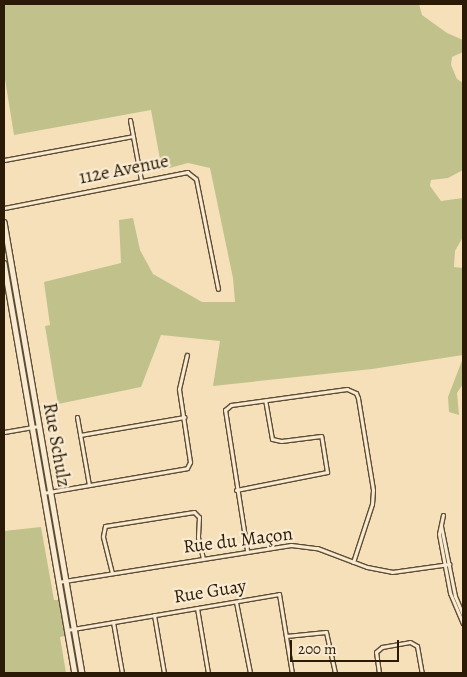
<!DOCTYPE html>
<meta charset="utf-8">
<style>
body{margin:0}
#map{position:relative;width:467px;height:677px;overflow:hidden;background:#f6e0b9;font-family:Alegreya,serif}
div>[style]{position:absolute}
.green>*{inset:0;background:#c1c18c}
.roads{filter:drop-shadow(1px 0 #5e4c33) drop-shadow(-1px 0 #5e4c33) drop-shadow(0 1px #5e4c33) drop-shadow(0 -1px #5e4c33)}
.minor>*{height:3px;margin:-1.5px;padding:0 1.5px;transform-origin:1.5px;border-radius:1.5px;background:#f9ebd2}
.tertiary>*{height:4.5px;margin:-2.25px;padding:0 2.25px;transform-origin:2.25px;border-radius:2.25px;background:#f9ebd2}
span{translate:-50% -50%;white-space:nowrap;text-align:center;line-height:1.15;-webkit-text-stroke:4.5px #f9ebd2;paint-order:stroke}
.street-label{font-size:19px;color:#2b1a06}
.frame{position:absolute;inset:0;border:5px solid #2b1a06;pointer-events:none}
.scale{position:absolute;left:290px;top:640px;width:109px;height:22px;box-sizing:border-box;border:2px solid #2b1a06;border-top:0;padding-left:6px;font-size:15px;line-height:18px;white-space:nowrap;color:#2b1a06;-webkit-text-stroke:4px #f9ebd2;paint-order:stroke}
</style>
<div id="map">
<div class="green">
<div style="clip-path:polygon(4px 4px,419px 4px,422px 15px,447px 33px,463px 40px,463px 52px,452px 57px,451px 65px,457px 79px,463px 83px,463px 170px,448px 178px,431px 180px,430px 186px,441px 201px,463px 198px,463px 237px,455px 251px,454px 267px,463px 268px,463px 355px,372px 369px,213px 386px,220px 341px,161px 335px,141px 387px,58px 404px,45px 326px,50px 325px,44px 282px,121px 263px,119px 220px,133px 218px,140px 250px,153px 274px,202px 302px,235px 302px,233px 278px,210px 168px,188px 163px,162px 170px,151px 110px,14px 135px,4px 73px)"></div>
<div style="clip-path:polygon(463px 358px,463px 384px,457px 393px,459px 415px,449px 412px,448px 397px)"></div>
<div style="clip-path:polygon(41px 527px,54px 600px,59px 600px,65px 636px,60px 637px,66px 673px,4px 673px,4px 531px)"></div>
</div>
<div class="roads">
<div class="minor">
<div style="left:130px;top:120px;width:61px;rotate:79.6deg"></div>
<div style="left:4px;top:160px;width:131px;rotate:-10.5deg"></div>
<div style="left:4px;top:208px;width:187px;rotate:-11.1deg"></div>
<div style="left:187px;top:172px;width:11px;rotate:38deg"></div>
<div style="left:196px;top:179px;width:112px;rotate:78.7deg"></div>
<div style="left:77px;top:417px;width:69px;rotate:80deg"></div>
<div style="left:4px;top:432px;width:35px;rotate:-10deg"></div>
<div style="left:80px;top:435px;width:106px;rotate:-9.8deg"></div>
<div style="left:236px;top:490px;width:93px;rotate:-11.2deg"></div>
<div style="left:327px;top:472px;width:36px;rotate:-99deg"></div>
<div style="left:321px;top:436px;width:40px;rotate:172.9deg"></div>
<div style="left:281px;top:441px;width:9px;rotate:-167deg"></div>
<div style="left:272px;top:439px;width:39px;rotate:-100deg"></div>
<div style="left:43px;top:493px;width:146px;rotate:-9.8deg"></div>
<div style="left:187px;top:468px;width:7px;rotate:-63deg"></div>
<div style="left:190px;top:462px;width:74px;rotate:-98.6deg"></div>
<div style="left:179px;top:389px;width:35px;rotate:-77deg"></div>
<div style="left:443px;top:515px;width:19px;rotate:102deg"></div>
<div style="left:439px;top:534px;width:60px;rotate:79.4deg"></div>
<div style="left:450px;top:593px;width:33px;rotate:67deg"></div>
<div style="left:441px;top:526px;width:71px;rotate:78.7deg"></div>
<div style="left:455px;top:596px;width:21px;rotate:67deg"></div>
<div style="left:247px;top:550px;width:142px;rotate:-98.9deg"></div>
<div style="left:225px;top:410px;width:8px;rotate:-40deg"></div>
<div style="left:231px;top:405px;width:117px;rotate:-7.9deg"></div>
<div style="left:347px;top:389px;width:10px;rotate:24deg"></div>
<div style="left:356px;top:393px;width:5px;rotate:68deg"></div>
<div style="left:358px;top:398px;width:93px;rotate:80.7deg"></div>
<div style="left:373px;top:490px;width:14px;rotate:94deg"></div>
<div style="left:372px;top:504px;width:61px;rotate:108.1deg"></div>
<div style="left:112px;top:573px;width:38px;rotate:-104deg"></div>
<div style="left:103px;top:536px;width:10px;rotate:-79deg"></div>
<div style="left:105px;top:526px;width:90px;rotate:-8.9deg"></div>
<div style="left:194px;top:512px;width:7px;rotate:45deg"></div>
<div style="left:199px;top:517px;width:20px;rotate:93deg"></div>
<div style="left:198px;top:537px;width:22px;rotate:77deg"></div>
<div style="left:58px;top:582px;width:236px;rotate:-9deg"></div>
<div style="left:291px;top:545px;width:26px;rotate:7deg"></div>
<div style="left:317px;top:548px;width:53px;rotate:20.8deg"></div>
<div style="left:367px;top:567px;width:25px;rotate:11deg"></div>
<div style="left:392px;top:572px;width:58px;rotate:-8deg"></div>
<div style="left:236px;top:602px;width:72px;rotate:78.8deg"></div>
<div style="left:197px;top:608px;width:66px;rotate:80.4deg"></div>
<div style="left:154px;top:615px;width:59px;rotate:80.2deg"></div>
<div style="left:113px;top:622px;width:52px;rotate:80deg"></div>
<div style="left:67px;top:630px;width:215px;rotate:-9.6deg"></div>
<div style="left:279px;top:594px;width:80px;rotate:80.7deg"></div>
<div style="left:286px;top:636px;width:40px;rotate:-5.7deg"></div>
<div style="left:326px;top:632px;width:42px;rotate:77.6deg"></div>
<div style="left:379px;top:673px;width:21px;rotate:-98deg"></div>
<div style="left:376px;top:652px;width:8px;rotate:-40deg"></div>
<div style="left:382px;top:647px;width:28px;rotate:-10deg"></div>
<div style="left:410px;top:642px;width:8px;rotate:30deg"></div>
<div style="left:417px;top:646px;width:27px;rotate:80deg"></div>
</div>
<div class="tertiary">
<div style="left:4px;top:222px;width:458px;rotate:80.2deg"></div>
<div style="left:4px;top:263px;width:416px;rotate:80.2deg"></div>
</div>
</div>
<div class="street-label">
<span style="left:124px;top:170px;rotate:-11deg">112e Avenue</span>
<span style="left:56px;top:445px;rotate:80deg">Rue Schulz</span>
<span style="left:238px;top:541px;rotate:-7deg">Rue du Maçon</span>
<span style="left:210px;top:592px;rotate:-9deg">Rue Guay</span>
</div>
<div class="frame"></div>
<div class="scale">200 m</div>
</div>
